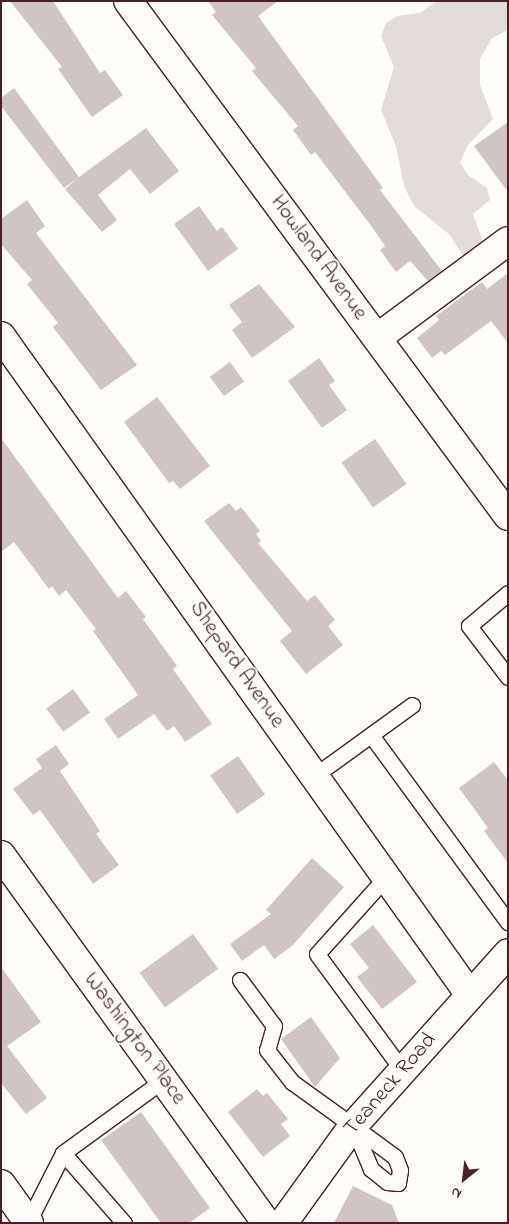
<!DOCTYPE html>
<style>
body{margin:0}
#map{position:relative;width:509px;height:1224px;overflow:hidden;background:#fdfcf7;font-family:"Indie Flower",sans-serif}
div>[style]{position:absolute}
.green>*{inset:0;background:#e3dcda}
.building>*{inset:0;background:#d0c5c4;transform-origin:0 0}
.roads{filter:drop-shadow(1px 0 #4a1f2b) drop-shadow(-1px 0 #4a1f2b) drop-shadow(0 1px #4a1f2b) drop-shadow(0 -1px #4a1f2b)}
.lane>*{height:15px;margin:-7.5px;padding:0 7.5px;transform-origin:7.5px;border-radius:7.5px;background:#fdfcf7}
.street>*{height:28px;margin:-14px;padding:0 14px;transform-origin:14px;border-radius:14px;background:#fdfcf7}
.primary>*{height:28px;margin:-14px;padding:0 14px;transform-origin:14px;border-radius:14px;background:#fdfcf7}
span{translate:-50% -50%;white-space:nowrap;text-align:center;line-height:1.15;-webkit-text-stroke:4px #fdfcf7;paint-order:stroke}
.street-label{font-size:22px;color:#4a1f2b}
.frame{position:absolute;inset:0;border:2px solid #4a1f2b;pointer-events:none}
.north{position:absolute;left:439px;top:1154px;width:50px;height:50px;-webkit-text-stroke:4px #fdfcf7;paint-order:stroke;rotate:209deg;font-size:14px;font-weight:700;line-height:20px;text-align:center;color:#4a1f2b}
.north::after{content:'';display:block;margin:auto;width:18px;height:22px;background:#4a1f2b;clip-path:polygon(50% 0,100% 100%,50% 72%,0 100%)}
</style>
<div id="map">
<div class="green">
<div style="clip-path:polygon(437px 1px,508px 1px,508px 30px,492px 38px,480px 59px,480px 85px,493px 119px,467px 146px,460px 163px,468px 175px,487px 188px,490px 200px,473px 214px,488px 256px,471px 269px,450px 235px,414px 206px,404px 186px,396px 146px,381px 110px,394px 67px,381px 36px,386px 23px,397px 16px,420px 13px)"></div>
</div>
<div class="building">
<div style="clip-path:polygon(10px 1px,53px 1px,100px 73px,105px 70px,123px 95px,92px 117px,58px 69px,62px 67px)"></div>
<div style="clip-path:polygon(208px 1px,278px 1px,258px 16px,383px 188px,380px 190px,442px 271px,428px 281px,410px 261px,396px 272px,380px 250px,385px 246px,372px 227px,315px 152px,311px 155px,293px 130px,298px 126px,252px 71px,256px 68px,212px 15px,216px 12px)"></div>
<div style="clip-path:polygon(14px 88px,79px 177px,146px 128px,179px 171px,150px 194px,130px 169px,98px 195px,117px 220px,102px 232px,65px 189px,78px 178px,64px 188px,1px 106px,1px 98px)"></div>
<div style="clip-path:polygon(508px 122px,508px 192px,474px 146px)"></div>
<div style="clip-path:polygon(27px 200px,45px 226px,36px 233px,137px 365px,101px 390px,53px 327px,58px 323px,27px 284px,32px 280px,1px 244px,1px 219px)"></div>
<div style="clip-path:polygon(199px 206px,217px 231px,222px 227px,238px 249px,208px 271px,174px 224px)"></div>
<div style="clip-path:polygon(508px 273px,508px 343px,491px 321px,445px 355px,441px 351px,432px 358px,417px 338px,439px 320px,436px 316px,482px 282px,487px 289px)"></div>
<div style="clip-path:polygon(259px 284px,295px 327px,252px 358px,232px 330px,242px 322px,229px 305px)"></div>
<div style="clip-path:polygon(319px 358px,335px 381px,329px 385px,347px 410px,322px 428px,288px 381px)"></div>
<div style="left:230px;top:362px;width:24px;height:25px;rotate:54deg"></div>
<div style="clip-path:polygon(157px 397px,210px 466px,180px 489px,173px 481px,169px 483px,124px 422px)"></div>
<div style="clip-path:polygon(1px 438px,118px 598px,126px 591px,146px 617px,143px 619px,177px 666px,173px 669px,212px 724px,185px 742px,174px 726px,167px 731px,154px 714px,118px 739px,104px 719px,138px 695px,93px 631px,96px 629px,66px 590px,59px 596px,52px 586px,49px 589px,14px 542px,1px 552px)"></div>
<div style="left:375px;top:439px;width:55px;height:41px;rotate:55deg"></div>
<div style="clip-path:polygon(229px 503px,236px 511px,241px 507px,260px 531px,256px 534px,261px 541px,258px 543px,307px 601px,315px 595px,335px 620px,328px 626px,343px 645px,306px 674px,280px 641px,292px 631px,204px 521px)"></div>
<div style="left:73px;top:689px;width:29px;height:33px;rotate:54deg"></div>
<div style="clip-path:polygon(56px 745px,69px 764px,60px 771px,100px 831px,96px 834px,119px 865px,93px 884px,40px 810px,33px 815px,13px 789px,42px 768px,36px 759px)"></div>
<div style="left:238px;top:756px;width:47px;height:34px;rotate:55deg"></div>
<div style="clip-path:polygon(494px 762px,508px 780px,508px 863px,484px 831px,488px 828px,459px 788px)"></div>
<div style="clip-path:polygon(312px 858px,344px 887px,292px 946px,274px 959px,264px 945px,242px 961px,230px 944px,271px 914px,266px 910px)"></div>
<div style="clip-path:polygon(373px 925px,417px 982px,382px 1009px,357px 977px,369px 968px,350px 944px)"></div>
<div style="left:193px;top:934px;width:43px;height:66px;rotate:54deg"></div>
<div style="clip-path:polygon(1px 967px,41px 1022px,7px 1046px,47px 1098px,26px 1114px,1px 1083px)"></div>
<div style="clip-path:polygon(311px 1017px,340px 1058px,315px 1087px,281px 1039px)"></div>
<div style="clip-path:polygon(257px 1089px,263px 1096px,267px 1093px,288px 1119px,281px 1124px,290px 1136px,263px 1157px,228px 1112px)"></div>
<div style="clip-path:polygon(141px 1112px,210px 1208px,189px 1223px,161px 1223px,101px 1140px)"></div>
<div style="clip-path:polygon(353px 1186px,392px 1205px,399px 1223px,334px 1223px)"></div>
</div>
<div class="roads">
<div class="lane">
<div style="left:508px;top:593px;width:51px;rotate:139.8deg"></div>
<div style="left:469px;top:626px;width:64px;rotate:52.6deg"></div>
<div style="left:371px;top:735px;width:232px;rotate:53.8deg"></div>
<div style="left:314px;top:776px;width:121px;rotate:-35.9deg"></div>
<div style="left:386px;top:877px;width:103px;rotate:131.9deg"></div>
<div style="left:317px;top:954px;width:145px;rotate:53.7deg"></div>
<div style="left:240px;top:980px;width:57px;rotate:53.5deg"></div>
<div style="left:274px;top:1026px;width:25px;rotate:106deg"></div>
<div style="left:267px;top:1050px;width:41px;rotate:52deg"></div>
<div style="left:292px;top:1082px;width:75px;rotate:35.8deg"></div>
<div style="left:353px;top:1126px;width:52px;rotate:36.4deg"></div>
<div style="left:395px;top:1157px;width:14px;rotate:69deg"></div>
<div style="left:400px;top:1170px;width:13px;rotate:99deg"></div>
<div style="left:398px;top:1183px;width:11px;rotate:-175deg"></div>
<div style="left:387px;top:1182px;width:21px;rotate:-141deg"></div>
<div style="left:371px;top:1169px;width:47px;rotate:-112.7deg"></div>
<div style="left:63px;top:1153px;width:93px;rotate:48.9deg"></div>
<div style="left:28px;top:1222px;width:77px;rotate:-63.1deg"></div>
<div style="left:63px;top:1153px;width:124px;rotate:-36.1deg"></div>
</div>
<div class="street">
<div style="left:128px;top:1px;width:640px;rotate:53.58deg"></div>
<div style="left:1px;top:336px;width:809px;rotate:54.56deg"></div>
<div style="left:377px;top:338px;width:163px;rotate:-36.5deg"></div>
<div style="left:1px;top:855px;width:453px;rotate:54.2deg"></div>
<div style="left:1px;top:1184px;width:48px;rotate:54.3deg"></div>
</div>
<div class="primary">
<div style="left:283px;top:1223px;width:120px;rotate:-54.2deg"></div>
<div style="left:353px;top:1126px;width:232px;rotate:-48.1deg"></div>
</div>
</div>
<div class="street-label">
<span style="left:318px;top:258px;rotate:54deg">Howland Avenue</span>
<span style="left:236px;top:665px;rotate:55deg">Shepard Avenue</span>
<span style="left:134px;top:1039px;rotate:54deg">Washington Place</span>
<span style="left:391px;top:1085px;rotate:-49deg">Teaneck Road</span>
</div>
<div class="frame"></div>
<div class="north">N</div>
</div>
